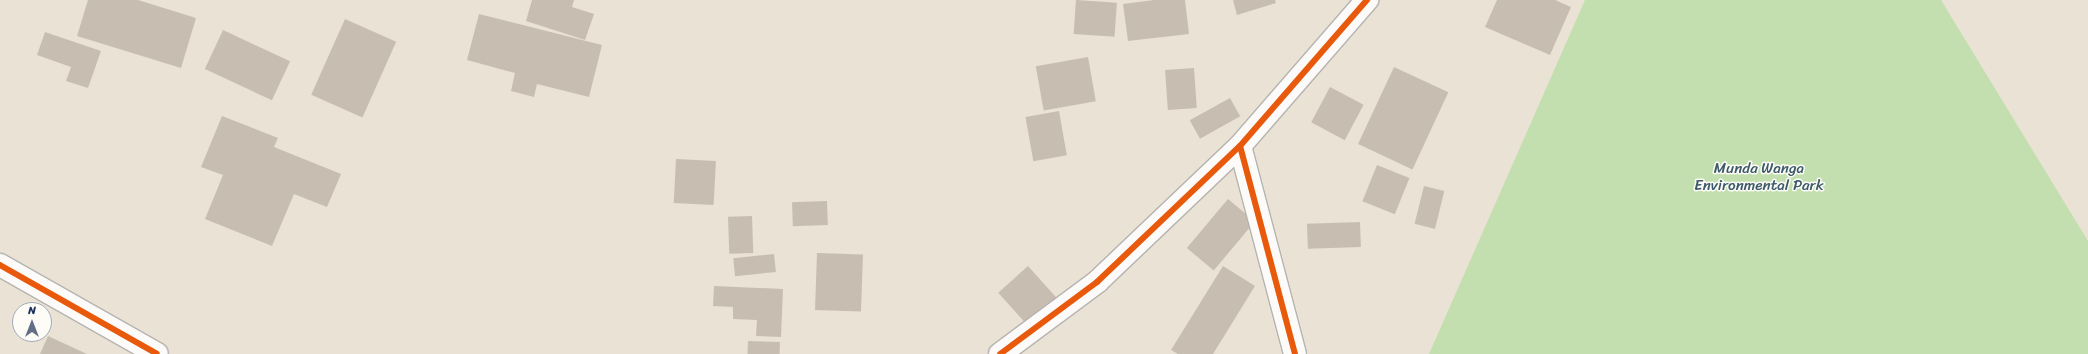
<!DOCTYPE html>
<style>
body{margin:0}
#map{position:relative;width:2088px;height:354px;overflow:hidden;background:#eae2d4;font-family:Sriracha,sans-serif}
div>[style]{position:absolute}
.green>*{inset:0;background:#c3dfaf}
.building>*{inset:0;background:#c8bdb1;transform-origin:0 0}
.roads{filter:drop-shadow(1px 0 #b6b3af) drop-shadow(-1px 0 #b6b3af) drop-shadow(0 1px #b6b3af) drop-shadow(0 -1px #b6b3af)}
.minor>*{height:22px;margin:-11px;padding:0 11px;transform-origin:11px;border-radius:11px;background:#fcfbf9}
.cycleway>*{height:6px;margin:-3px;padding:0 3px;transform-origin:3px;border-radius:3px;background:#e8590c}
span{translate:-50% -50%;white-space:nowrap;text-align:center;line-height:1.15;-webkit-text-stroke:3px #fdfcf7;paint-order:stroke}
.park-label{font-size:15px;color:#3d5a6a}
.north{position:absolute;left:12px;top:302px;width:40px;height:40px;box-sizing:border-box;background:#fdfcf7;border:1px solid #a3aaba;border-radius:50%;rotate:0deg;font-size:11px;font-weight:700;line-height:16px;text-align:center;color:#1b2f5e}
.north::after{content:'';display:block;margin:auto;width:14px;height:18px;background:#636e87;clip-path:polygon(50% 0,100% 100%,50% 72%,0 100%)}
</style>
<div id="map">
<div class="green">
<div style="clip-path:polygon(1585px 0,1941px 0,2088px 241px,2088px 354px,1429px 354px)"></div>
</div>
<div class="building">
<div style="clip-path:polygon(88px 0,138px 0,196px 18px,181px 68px,77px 36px)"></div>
<div style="clip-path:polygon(532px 0,574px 0,572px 7px,594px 14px,585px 40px,526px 21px)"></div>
<div style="left:1076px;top:0;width:41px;height:34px;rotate:4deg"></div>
<div style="clip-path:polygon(1154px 0,1185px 0,1189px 34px,1128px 41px,1123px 4px)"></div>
<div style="clip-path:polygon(1233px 0,1275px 0,1276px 3px,1237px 15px)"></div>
<div style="clip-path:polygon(1497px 0,1555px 0,1571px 7px,1550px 55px,1485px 27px)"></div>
<div style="clip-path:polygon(479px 14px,602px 45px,589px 97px,537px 84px,534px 97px,511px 91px,515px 73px,467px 60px)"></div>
<div style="left:345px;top:19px;width:56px;height:83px;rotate:24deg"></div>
<div style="left:223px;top:30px;width:74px;height:43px;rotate:25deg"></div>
<div style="clip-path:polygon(45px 32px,101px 51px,88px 88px,66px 81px,71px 67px,37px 55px)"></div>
<div style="left:1088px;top:57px;width:45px;height:53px;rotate:80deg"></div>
<div style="left:1394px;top:67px;width:60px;height:85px;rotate:25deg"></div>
<div style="left:1194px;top:68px;width:40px;height:29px;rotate:86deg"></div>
<div style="left:1330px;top:87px;width:38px;height:40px;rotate:28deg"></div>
<div style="left:1230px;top:98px;width:21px;height:46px;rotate:61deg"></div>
<div style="left:1059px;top:111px;width:45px;height:34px;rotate:80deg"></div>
<div style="clip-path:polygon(222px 116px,278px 138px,274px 147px,341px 174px,327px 207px,294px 194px,272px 246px,205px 219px,223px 175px,201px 167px)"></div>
<div style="left:676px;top:159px;width:40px;height:44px;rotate:3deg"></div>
<div style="left:1377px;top:165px;width:35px;height:39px;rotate:22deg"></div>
<div style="left:1424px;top:186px;width:21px;height:39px;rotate:14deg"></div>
<div style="left:1228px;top:199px;width:35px;height:64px;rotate:40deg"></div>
<div style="left:827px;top:201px;width:24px;height:35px;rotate:88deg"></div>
<div style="left:752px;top:216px;width:37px;height:24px;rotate:88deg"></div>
<div style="left:1360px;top:222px;width:25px;height:53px;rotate:88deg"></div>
<div style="left:817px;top:253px;width:46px;height:57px;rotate:2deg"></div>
<div style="left:774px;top:254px;width:18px;height:41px;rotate:84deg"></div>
<div style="left:1028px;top:266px;width:43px;height:40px;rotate:48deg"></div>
<div style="clip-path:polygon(1223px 266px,1255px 286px,1213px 354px,1178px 354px,1171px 350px)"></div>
<div style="clip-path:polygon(714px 286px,783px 289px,781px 337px,756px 336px,757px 320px,733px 319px,733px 307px,713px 306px)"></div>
<div style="clip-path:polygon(48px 336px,87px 354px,40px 354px)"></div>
<div style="left:748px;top:341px;width:32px;height:13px;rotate:2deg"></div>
</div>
<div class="roads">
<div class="minor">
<div style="left:0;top:265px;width:180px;rotate:29.5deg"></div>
<div style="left:1000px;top:354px;width:121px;rotate:-36.6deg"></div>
<div style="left:1097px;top:282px;width:197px;rotate:-43.6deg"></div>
<div style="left:1295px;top:354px;width:215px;rotate:-104.8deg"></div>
<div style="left:1240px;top:146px;width:194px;rotate:-49deg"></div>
</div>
</div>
<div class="cycleway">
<div style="left:0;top:265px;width:180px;rotate:29.5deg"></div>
<div style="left:1000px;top:354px;width:121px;rotate:-36.6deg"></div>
<div style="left:1097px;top:282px;width:197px;rotate:-43.6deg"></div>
<div style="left:1295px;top:354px;width:215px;rotate:-104.8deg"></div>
<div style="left:1240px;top:146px;width:194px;rotate:-49deg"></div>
</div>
<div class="park-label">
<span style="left:1759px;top:177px">Munda Wanga<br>Environmental Park</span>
</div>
<div class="north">N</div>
</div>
